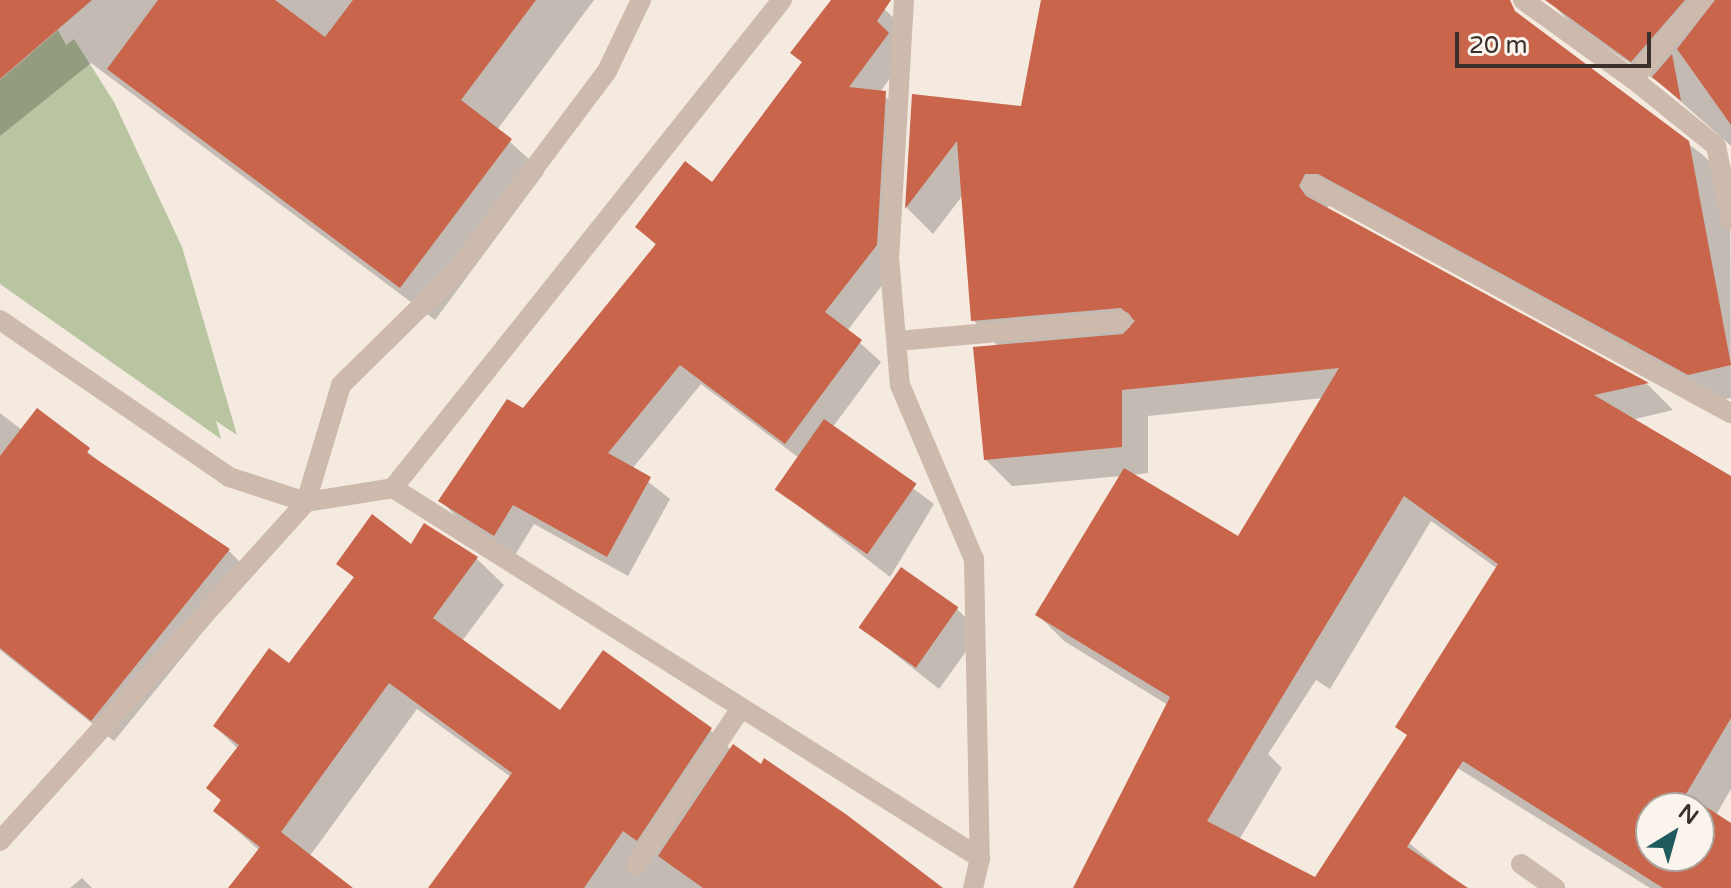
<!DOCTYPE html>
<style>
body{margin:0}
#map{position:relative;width:1731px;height:888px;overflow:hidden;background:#f4eae0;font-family:"Varela Round",sans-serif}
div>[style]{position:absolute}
.green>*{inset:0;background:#b9c4a0}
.shadow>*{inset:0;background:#0003}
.building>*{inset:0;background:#c8654a;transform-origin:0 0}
.service>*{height:20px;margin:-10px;padding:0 10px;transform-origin:10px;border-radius:10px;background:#cdbaac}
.minor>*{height:20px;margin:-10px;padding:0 10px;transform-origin:10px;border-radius:10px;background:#cdbaac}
span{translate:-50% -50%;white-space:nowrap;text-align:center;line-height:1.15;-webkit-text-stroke:8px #fbf4ed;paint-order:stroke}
.north{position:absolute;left:1635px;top:792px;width:80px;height:80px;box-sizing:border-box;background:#fbf4ed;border:2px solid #aea59f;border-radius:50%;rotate:37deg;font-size:22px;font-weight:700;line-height:32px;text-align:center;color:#3b2f2b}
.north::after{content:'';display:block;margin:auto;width:28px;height:36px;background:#1f5b5e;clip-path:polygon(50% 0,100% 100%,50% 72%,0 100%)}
.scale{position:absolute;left:1455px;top:32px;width:196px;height:36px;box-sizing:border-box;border:4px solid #3b2f2b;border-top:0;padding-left:10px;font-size:24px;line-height:28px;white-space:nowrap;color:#3b2f2b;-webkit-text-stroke:6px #fbf4ed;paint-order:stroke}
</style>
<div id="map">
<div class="green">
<div style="clip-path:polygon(58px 30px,66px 45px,74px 39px,114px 102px,182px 247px,237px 435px,216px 421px,221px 439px,0 284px,0 80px)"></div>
</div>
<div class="shadow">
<div style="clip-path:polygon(0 0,594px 0,497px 130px,544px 173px,435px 320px,91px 63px,0 136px)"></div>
<div style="clip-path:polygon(833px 0,874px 0,906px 29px,908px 53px,880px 92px,905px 114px,897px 266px,847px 331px,881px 362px,832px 428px,934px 504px,890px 577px,777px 489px,799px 458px,701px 384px,632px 469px,670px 499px,628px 576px,534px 524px,515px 555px,461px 521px,441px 501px,524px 411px,657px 246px,637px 227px,712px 184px,803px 63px,793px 53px)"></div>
<div style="clip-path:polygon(evenodd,1043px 0,1447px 0,1530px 24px,1703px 155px,1730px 182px,1731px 398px,1716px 401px,1333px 200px,1326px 210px,1648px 385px,1673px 410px,1631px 420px,1731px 480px,1731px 789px,1716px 815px,1731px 825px,1731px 888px,1650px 888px,1427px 749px,1498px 569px,1431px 521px,1330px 689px,1316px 680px,1268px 754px,1282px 768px,1239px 840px,1294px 888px,1075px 888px,1168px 705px,1064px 641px,1037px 614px,1121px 476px,1012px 486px,985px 459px,999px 347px,973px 320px,963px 195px,933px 234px,907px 208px,913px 96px,1023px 108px,1043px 0,1323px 398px,1239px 538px,1132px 475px,1148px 473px,1148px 416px,1323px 398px,1043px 0,1651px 808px,1699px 808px,1699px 856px,1651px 856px,1651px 808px)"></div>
<div style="clip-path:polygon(1548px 0,1731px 0,1731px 146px,1661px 84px,1574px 26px)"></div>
<div style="clip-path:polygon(37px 410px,112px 472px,229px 551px,251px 573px,114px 741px,0 650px,0 413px,22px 430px)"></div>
<div style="clip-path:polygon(425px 526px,477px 559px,504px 585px,462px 641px,561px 713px,710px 730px,731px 750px,939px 888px,431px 888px,511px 777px,417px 709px,309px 857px,350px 888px,231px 888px,260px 851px,215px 811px,222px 802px,209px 788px,238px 749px,215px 726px,289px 666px,355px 579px,339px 563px,412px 546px)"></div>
<div style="clip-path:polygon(957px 609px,980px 632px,939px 689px,862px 628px)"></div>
<div style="clip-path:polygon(1409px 843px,1464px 888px,1311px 888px)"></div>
<div style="clip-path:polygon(82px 878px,92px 888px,70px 888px)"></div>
</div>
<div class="building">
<div style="clip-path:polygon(0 0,92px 0,0 79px)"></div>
<div style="clip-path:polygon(158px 0,275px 0,325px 37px,353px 0,536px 0,461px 100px,512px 139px,400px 288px,107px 69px)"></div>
<div style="clip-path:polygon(831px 0,891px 0,877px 21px,889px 33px,849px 87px,886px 91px,877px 245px,825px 312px,862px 340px,785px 444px,680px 365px,608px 453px,651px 477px,607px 557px,513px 505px,494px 536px,438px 501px,507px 399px,523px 408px,656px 244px,635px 227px,685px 161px,712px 182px,802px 62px,790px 53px)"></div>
<div style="clip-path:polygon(evenodd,1041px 0,1510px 0,1515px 11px,1689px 141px,1731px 365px,1688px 375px,1318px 174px,1305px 174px,1299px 186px,1306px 196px,1649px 383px,1594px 395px,1731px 476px,1731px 718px,1686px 794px,1731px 823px,1731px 888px,1663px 888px,1463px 761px,1407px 847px,1468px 888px,1073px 888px,1170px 697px,1035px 615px,1124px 468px,1238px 536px,1339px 368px,1122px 390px,1122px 447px,984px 460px,973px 347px,1123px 334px,1135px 321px,1121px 308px,971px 321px,957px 141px,905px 209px,912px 94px,1021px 106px,1041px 0,1404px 496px,1498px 564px,1395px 727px,1407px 735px,1315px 877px,1207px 821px,1404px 496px,1041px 0,1651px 808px,1699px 808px,1699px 856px,1651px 856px,1651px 808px)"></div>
<div style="clip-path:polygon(1545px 0,1685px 0,1631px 62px)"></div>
<div style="clip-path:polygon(1715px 0,1731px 0,1731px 125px,1677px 49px)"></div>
<div style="clip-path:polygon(1672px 54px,1681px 101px,1652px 77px)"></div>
<div style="clip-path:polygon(37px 408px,90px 448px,87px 453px,230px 549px,91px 721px,0 648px,0 456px)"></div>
<div style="left:824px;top:419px;width:113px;height:86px;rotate:35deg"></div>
<div style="clip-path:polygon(372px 514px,411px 544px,424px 523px,478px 557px,433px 618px,560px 710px,603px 650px,712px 728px,637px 841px,623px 831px,584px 888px,428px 888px,512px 773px,389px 683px,281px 832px,353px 888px,228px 888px,260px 847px,213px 811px,221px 800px,206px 788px,239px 745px,213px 726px,269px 648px,289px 663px,354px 577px,336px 564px)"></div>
<div style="left:901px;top:567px;width:70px;height:74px;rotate:35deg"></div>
<div style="clip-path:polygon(733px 744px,761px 764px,764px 758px,847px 815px,943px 888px,703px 888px,658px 856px)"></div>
</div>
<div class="service">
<div style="left:897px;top:341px;width:226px;rotate:-5.1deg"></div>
<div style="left:306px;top:502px;width:122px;rotate:-73.3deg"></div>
<div style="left:341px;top:385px;width:163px;rotate:-44.5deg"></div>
<div style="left:457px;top:271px;width:250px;rotate:-53.1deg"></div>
<div style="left:607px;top:71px;width:79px;rotate:-64.4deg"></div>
<div style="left:636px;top:865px;width:189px;rotate:-56.2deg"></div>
</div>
<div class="minor">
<div style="left:904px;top:0;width:257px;rotate:93.3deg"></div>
<div style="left:889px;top:257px;width:128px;rotate:85.1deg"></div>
<div style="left:900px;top:385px;width:189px;rotate:67deg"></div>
<div style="left:974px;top:559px;width:299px;rotate:88.9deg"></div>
<div style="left:980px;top:858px;width:31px;rotate:103deg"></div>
<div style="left:1523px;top:0;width:135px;rotate:35.7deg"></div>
<div style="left:1702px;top:0;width:105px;rotate:131.1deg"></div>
<div style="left:1633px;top:79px;width:107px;rotate:38.9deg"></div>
<div style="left:1716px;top:146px;width:75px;rotate:78.4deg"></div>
<div style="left:1312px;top:185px;width:477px;rotate:28.6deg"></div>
<div style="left:0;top:320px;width:278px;rotate:34.4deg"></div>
<div style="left:229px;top:477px;width:81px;rotate:18deg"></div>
<div style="left:306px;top:502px;width:88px;rotate:-9.1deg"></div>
<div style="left:393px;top:488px;width:694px;rotate:32.22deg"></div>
<div style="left:393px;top:488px;width:624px;rotate:-51.44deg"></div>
<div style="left:0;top:841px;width:457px;rotate:-47.9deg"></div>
<div style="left:1521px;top:864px;width:42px;rotate:35.2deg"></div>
</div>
<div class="north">N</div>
<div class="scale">20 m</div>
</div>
